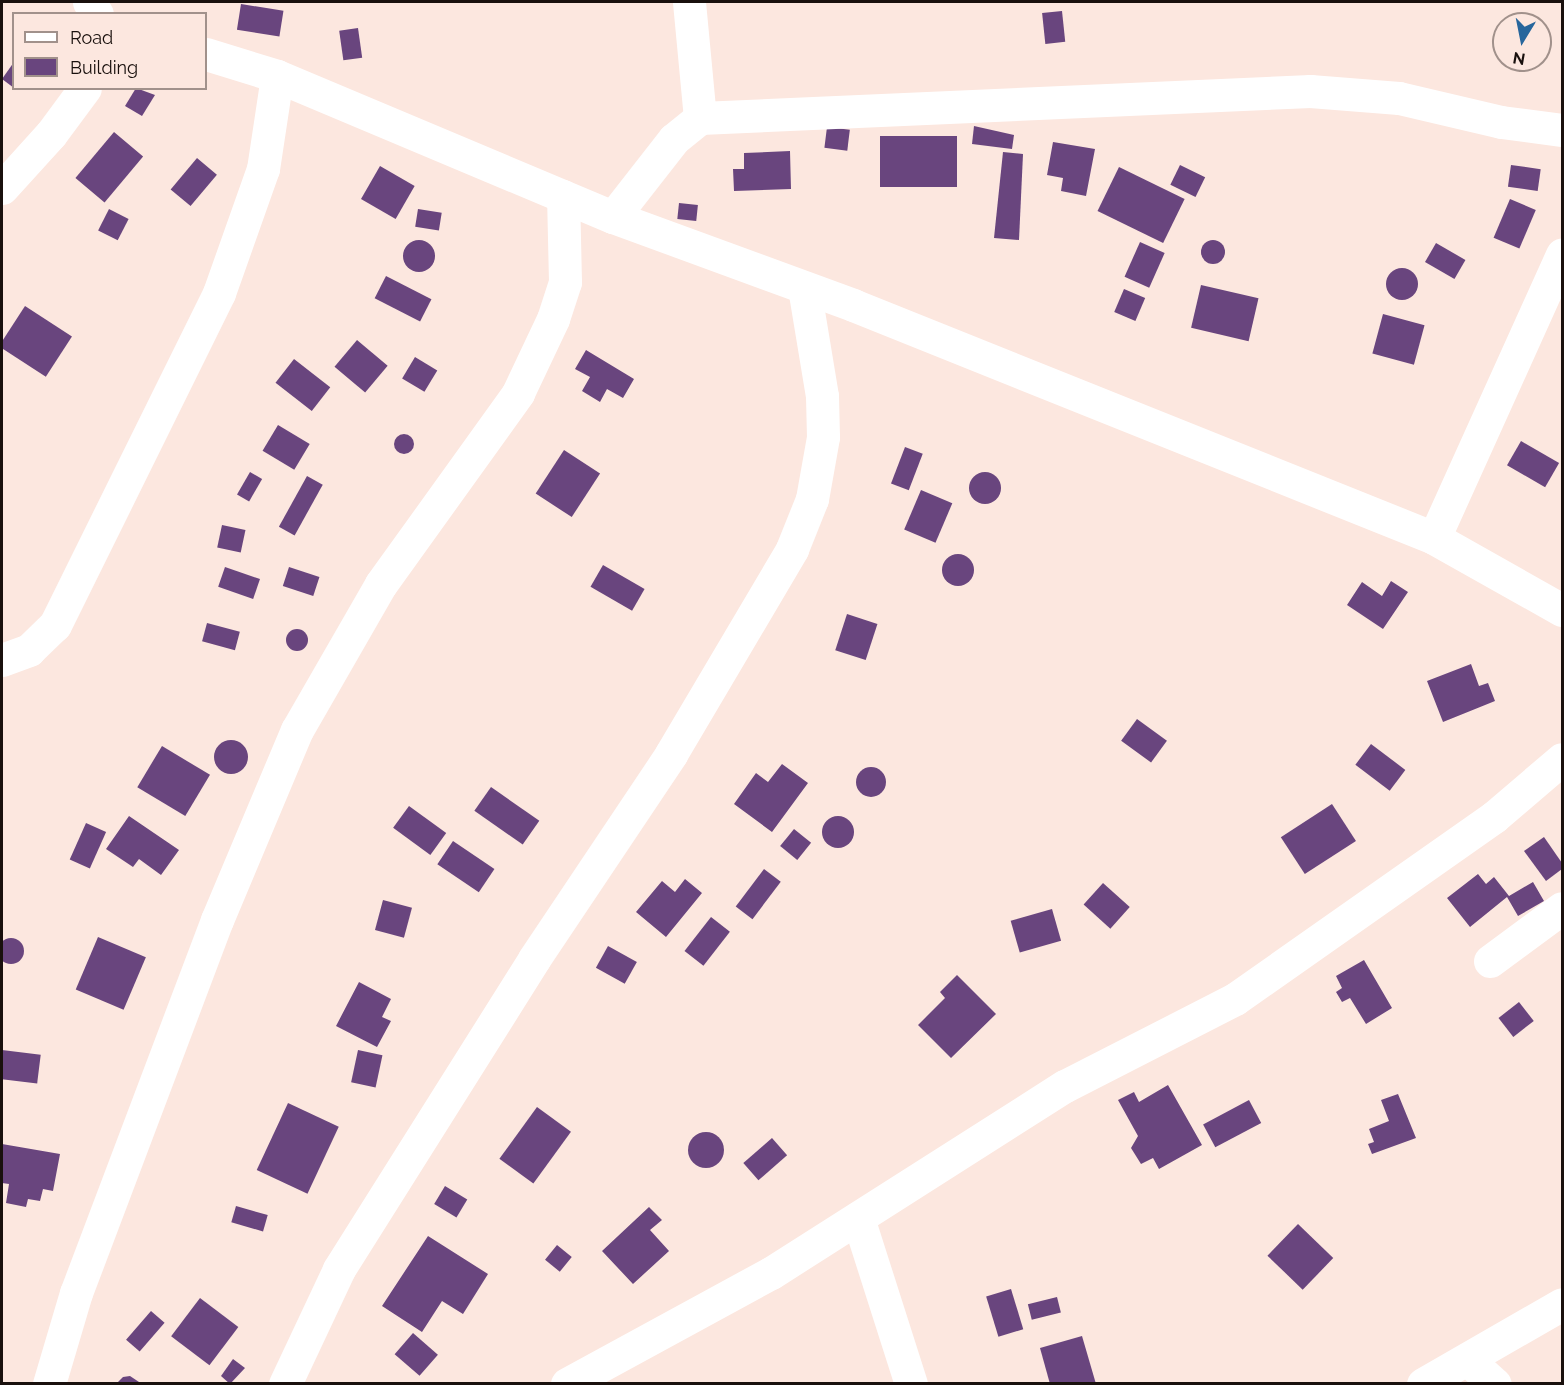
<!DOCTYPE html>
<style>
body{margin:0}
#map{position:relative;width:1564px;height:1385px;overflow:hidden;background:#fce7df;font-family:Raleway,sans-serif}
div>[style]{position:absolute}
.building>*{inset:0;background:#69457e;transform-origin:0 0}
.round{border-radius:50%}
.minor>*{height:33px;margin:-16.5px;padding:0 16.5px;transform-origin:16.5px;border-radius:16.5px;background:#fff}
span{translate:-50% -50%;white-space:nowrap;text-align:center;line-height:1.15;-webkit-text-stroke:6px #fce7df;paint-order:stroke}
.frame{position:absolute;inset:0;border:3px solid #19100d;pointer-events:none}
.legend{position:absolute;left:12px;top:12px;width:195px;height:78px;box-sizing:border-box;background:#fce7df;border:2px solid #a1918b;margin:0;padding:8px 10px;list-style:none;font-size:18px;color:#19100d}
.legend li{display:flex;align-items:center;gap:12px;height:30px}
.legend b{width:30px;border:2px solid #a1918b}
.north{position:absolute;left:1492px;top:12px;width:60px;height:60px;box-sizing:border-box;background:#fce7df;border:2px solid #a1918b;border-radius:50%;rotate:190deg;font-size:16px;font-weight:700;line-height:24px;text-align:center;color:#19100d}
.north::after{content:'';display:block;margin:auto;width:21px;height:27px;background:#27669c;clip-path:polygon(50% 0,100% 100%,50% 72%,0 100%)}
</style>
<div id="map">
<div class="building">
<div style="left:241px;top:4px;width:43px;height:26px;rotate:9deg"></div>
<div style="left:1062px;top:11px;width:31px;height:20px;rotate:84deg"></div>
<div style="left:358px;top:28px;width:30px;height:19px;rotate:82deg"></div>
<div style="clip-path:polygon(14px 62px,14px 88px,2px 79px)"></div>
<div style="clip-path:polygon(136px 88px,155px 95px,142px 116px,125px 106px)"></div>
<div style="clip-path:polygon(974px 126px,1014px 135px,1012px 149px,972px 144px)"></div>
<div style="left:827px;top:127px;width:23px;height:21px;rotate:7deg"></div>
<div style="left:114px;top:132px;width:38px;height:60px;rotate:40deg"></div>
<div style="left:880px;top:136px;width:77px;height:51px"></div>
<div style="clip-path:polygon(1053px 142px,1095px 149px,1086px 196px,1061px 191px,1063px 178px,1047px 175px)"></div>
<div style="clip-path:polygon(790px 151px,791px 189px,734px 191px,733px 169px,744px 169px,744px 153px)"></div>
<div style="clip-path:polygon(1003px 152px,1023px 154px,1019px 240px,994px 238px)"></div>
<div style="left:197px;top:158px;width:26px;height:41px;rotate:40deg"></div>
<div style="left:1180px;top:165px;width:28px;height:22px;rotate:26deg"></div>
<div style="left:1511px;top:165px;width:30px;height:22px;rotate:8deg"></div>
<div style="left:380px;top:166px;width:40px;height:38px;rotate:30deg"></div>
<div style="left:1119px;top:167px;width:73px;height:49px;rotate:26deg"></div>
<div style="left:1510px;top:199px;width:28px;height:42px;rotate:23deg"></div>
<div style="left:679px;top:203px;width:19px;height:16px;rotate:6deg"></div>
<div style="left:109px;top:209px;width:22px;height:24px;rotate:27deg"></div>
<div style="left:418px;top:209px;width:24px;height:18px;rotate:9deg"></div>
<div class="round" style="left:1201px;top:240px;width:24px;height:24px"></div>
<div class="round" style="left:403px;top:240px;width:32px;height:32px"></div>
<div style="left:1140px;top:242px;width:27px;height:38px;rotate:24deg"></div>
<div style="left:1436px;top:243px;width:34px;height:22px;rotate:30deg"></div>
<div class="round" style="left:1386px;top:268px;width:32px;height:32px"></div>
<div style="left:386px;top:276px;width:51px;height:25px;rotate:27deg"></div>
<div style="left:1201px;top:285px;width:59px;height:44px;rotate:13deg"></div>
<div style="left:1124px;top:289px;width:23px;height:25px;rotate:23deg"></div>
<div style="left:25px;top:306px;width:56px;height:48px;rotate:33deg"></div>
<div style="left:1383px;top:314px;width:43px;height:41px;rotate:15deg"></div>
<div style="left:357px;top:340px;width:40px;height:35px;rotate:40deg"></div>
<div style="clip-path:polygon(586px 350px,634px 379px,623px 398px,607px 389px,600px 402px,582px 391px,590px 377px,575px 369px)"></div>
<div style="left:415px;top:357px;width:26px;height:25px;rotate:31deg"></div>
<div style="left:294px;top:359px;width:46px;height:30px;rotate:38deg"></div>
<div style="left:278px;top:425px;width:37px;height:30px;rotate:31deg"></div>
<div class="round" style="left:394px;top:434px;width:20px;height:20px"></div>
<div style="left:1521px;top:441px;width:44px;height:28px;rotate:30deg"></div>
<div style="left:905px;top:447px;width:19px;height:39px;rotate:21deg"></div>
<div style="left:564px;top:450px;width:43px;height:52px;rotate:33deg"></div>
<div style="left:250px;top:472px;width:14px;height:26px;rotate:30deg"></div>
<div class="round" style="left:969px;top:472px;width:32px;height:32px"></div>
<div style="left:307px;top:476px;width:18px;height:58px;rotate:29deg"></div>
<div style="left:921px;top:490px;width:34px;height:43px;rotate:23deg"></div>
<div style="left:222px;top:525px;width:24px;height:23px;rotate:12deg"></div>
<div class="round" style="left:942px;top:554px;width:32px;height:32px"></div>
<div style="left:603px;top:565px;width:48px;height:25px;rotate:30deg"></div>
<div style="left:225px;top:567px;width:37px;height:21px;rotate:19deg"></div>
<div style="left:289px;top:567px;width:32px;height:20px;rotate:18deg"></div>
<div style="clip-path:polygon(1391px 581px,1408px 592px,1383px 629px,1347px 605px,1362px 582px,1382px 596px)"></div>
<div style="left:847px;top:614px;width:32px;height:38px;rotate:18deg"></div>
<div style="left:207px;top:623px;width:34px;height:19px;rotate:15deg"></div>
<div class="round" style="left:286px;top:629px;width:22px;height:22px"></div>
<div style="clip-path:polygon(1471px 664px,1479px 686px,1488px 683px,1495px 701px,1443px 722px,1427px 681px)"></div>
<div style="left:1137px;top:719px;width:37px;height:27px;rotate:36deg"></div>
<div class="round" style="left:214px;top:740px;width:34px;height:34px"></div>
<div style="left:1371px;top:744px;width:43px;height:26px;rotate:37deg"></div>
<div style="left:162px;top:746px;width:56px;height:48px;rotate:31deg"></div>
<div style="clip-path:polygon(782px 764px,808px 783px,772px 832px,734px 804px,756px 773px,768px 782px)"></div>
<div class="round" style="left:856px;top:767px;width:30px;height:30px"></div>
<div style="left:491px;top:787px;width:59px;height:29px;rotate:35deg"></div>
<div style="left:1332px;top:804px;width:44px;height:61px;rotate:57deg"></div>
<div style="left:409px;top:806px;width:46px;height:27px;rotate:36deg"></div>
<div class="round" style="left:822px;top:816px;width:32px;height:32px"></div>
<div style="clip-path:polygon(129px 816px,179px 850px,161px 875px,139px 859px,133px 867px,106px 849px)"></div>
<div style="left:86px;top:823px;width:22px;height:40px;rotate:24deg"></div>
<div style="left:794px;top:829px;width:22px;height:22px;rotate:39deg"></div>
<div style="clip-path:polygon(1544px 837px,1562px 863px,1562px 869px,1546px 881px,1524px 851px)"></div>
<div style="left:453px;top:841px;width:50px;height:28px;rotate:34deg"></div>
<div style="left:764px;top:869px;width:21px;height:47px;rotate:37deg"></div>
<div style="clip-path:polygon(1478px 874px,1486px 884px,1494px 877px,1509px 896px,1533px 882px,1544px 901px,1518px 916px,1507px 897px,1470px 927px,1447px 898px)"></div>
<div style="clip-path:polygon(685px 879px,702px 893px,666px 937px,636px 912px,662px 881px,675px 892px)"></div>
<div style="left:1103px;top:883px;width:36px;height:29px;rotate:42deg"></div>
<div style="left:383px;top:900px;width:30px;height:31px;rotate:15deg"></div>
<div style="left:1052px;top:909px;width:33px;height:43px;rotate:74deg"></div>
<div style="left:711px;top:917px;width:24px;height:43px;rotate:38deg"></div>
<div style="left:98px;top:937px;width:52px;height:57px;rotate:23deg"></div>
<div class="round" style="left:-2px;top:938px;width:26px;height:26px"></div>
<div style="left:608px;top:946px;width:33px;height:25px;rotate:29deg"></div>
<div style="clip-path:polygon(1364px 960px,1392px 1008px,1366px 1024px,1350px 998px,1342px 1002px,1336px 992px,1342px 988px,1336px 976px)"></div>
<div style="clip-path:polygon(957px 975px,996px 1014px,951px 1058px,918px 1025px,945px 998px,940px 992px)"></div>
<div style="clip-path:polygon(359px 982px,391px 999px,382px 1017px,391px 1021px,377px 1047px,336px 1026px)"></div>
<div style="left:1519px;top:1002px;width:24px;height:26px;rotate:52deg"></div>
<div style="left:2px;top:1050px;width:39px;height:29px;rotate:7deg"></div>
<div style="left:358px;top:1050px;width:25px;height:33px;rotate:12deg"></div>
<div style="clip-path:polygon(1168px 1085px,1202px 1145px,1159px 1169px,1153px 1158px,1141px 1164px,1131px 1148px,1138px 1136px,1118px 1100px,1134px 1092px,1139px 1102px)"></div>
<div style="clip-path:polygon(1398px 1094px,1416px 1138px,1372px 1154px,1368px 1144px,1374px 1142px,1369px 1129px,1389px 1121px,1381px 1100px)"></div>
<div style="left:1249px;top:1100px;width:26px;height:52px;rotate:62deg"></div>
<div style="left:288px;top:1103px;width:56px;height:74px;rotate:25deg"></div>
<div style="left:537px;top:1107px;width:42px;height:64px;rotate:36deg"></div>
<div class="round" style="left:688px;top:1132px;width:36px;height:36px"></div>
<div style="left:772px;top:1138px;width:23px;height:38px;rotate:49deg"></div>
<div style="clip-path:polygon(2px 1144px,60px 1154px,53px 1191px,43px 1189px,40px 1201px,28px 1199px,26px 1207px,6px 1203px,9px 1184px,2px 1183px)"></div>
<div style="left:445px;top:1186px;width:26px;height:21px;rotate:31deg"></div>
<div style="left:236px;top:1206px;width:33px;height:17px;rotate:16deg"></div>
<div style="clip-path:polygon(649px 1207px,662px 1220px,650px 1230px,669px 1251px,633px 1284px,602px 1251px)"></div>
<div style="left:1298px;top:1224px;width:49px;height:44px;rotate:44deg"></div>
<div style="clip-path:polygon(428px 1236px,488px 1274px,463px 1314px,442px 1301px,422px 1332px,382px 1306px)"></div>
<div style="left:557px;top:1245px;width:19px;height:19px;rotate:39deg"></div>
<div style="left:1011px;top:1289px;width:42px;height:26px;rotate:73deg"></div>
<div style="left:1057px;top:1297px;width:16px;height:30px;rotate:76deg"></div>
<div style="left:200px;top:1298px;width:48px;height:48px;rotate:37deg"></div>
<div style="left:151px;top:1311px;width:18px;height:38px;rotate:41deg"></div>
<div style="left:413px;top:1333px;width:33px;height:28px;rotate:41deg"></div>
<div style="clip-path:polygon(1082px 1336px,1096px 1384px,1050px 1384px,1040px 1348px)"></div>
<div style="clip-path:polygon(233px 1359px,245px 1368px,230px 1384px,221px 1376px)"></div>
<div style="clip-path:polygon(130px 1376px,142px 1384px,116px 1384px,123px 1377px)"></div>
</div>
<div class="minor">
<div style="left:89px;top:2px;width:14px;rotate:56deg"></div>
<div style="left:689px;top:2px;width:117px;rotate:84.6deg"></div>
<div style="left:206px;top:54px;width:74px;rotate:17.2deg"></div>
<div style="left:277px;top:76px;width:364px;rotate:22.8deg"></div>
<div style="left:613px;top:217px;width:256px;rotate:20.1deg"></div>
<div style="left:853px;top:305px;width:626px;rotate:21.85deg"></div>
<div style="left:1434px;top:538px;width:147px;rotate:29.4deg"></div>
<div style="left:2px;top:188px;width:73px;rotate:-47.8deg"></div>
<div style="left:51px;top:134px;width:57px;rotate:-53.5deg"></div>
<div style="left:613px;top:217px;width:99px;rotate:-52deg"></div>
<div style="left:674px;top:139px;width:33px;rotate:-39deg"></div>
<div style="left:700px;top:118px;width:611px;rotate:-2.53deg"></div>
<div style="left:1310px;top:91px;width:89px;rotate:4.5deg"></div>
<div style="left:1399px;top:98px;width:105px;rotate:13.2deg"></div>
<div style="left:1501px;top:122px;width:62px;rotate:7.5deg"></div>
<div style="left:1434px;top:538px;width:311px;rotate:-65.7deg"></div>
<div style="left:2px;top:660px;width:29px;rotate:-20deg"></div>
<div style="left:29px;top:650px;width:36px;rotate:-44deg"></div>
<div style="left:55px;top:625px;width:370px;rotate:-63.7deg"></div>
<div style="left:219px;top:293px;width:132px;rotate:-70.5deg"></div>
<div style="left:263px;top:169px;width:94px;rotate:-81.4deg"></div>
<div style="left:1490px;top:961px;width:89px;rotate:-36.4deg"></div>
<div style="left:858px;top:1218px;width:174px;rotate:72.3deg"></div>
<div style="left:1468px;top:1360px;width:36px;rotate:42deg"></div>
<div style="left:49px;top:1384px;width:95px;rotate:-73.5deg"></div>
<div style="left:76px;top:1293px;width:399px;rotate:-69.3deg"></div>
<div style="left:217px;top:920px;width:206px;rotate:-67.2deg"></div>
<div style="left:297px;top:730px;width:168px;rotate:-60.1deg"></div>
<div style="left:381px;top:584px;width:235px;rotate:-54.3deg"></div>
<div style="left:518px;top:393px;width:82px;rotate:-64.7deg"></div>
<div style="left:553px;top:319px;width:39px;rotate:-72deg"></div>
<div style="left:565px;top:282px;width:86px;rotate:-91.3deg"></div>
<div style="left:285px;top:1384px;width:127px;rotate:-64.8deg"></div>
<div style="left:339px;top:1269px;width:366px;rotate:-57.8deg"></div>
<div style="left:534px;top:959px;width:247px;rotate:-56.2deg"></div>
<div style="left:671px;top:754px;width:238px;rotate:-59.4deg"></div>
<div style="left:792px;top:549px;width:54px;rotate:-68.2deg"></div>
<div style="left:812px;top:499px;width:63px;rotate:-79.9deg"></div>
<div style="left:823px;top:437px;width:41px;rotate:-91.4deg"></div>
<div style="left:822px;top:396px;width:110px;rotate:-99.4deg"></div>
<div style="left:567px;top:1384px;width:232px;rotate:-28.6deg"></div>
<div style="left:771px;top:1273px;width:348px;rotate:-32.5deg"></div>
<div style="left:1065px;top:1086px;width:191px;rotate:-27.1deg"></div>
<div style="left:1235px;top:999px;width:317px;rotate:-35.1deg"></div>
<div style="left:1494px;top:817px;width:89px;rotate:-40.5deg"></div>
<div style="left:1423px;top:1384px;width:160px;rotate:-29.9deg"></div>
</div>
<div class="frame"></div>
<ul class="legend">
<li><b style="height:8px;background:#fff"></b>Road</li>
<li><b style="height:16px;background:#69457e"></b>Building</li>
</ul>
<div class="north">N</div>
</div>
